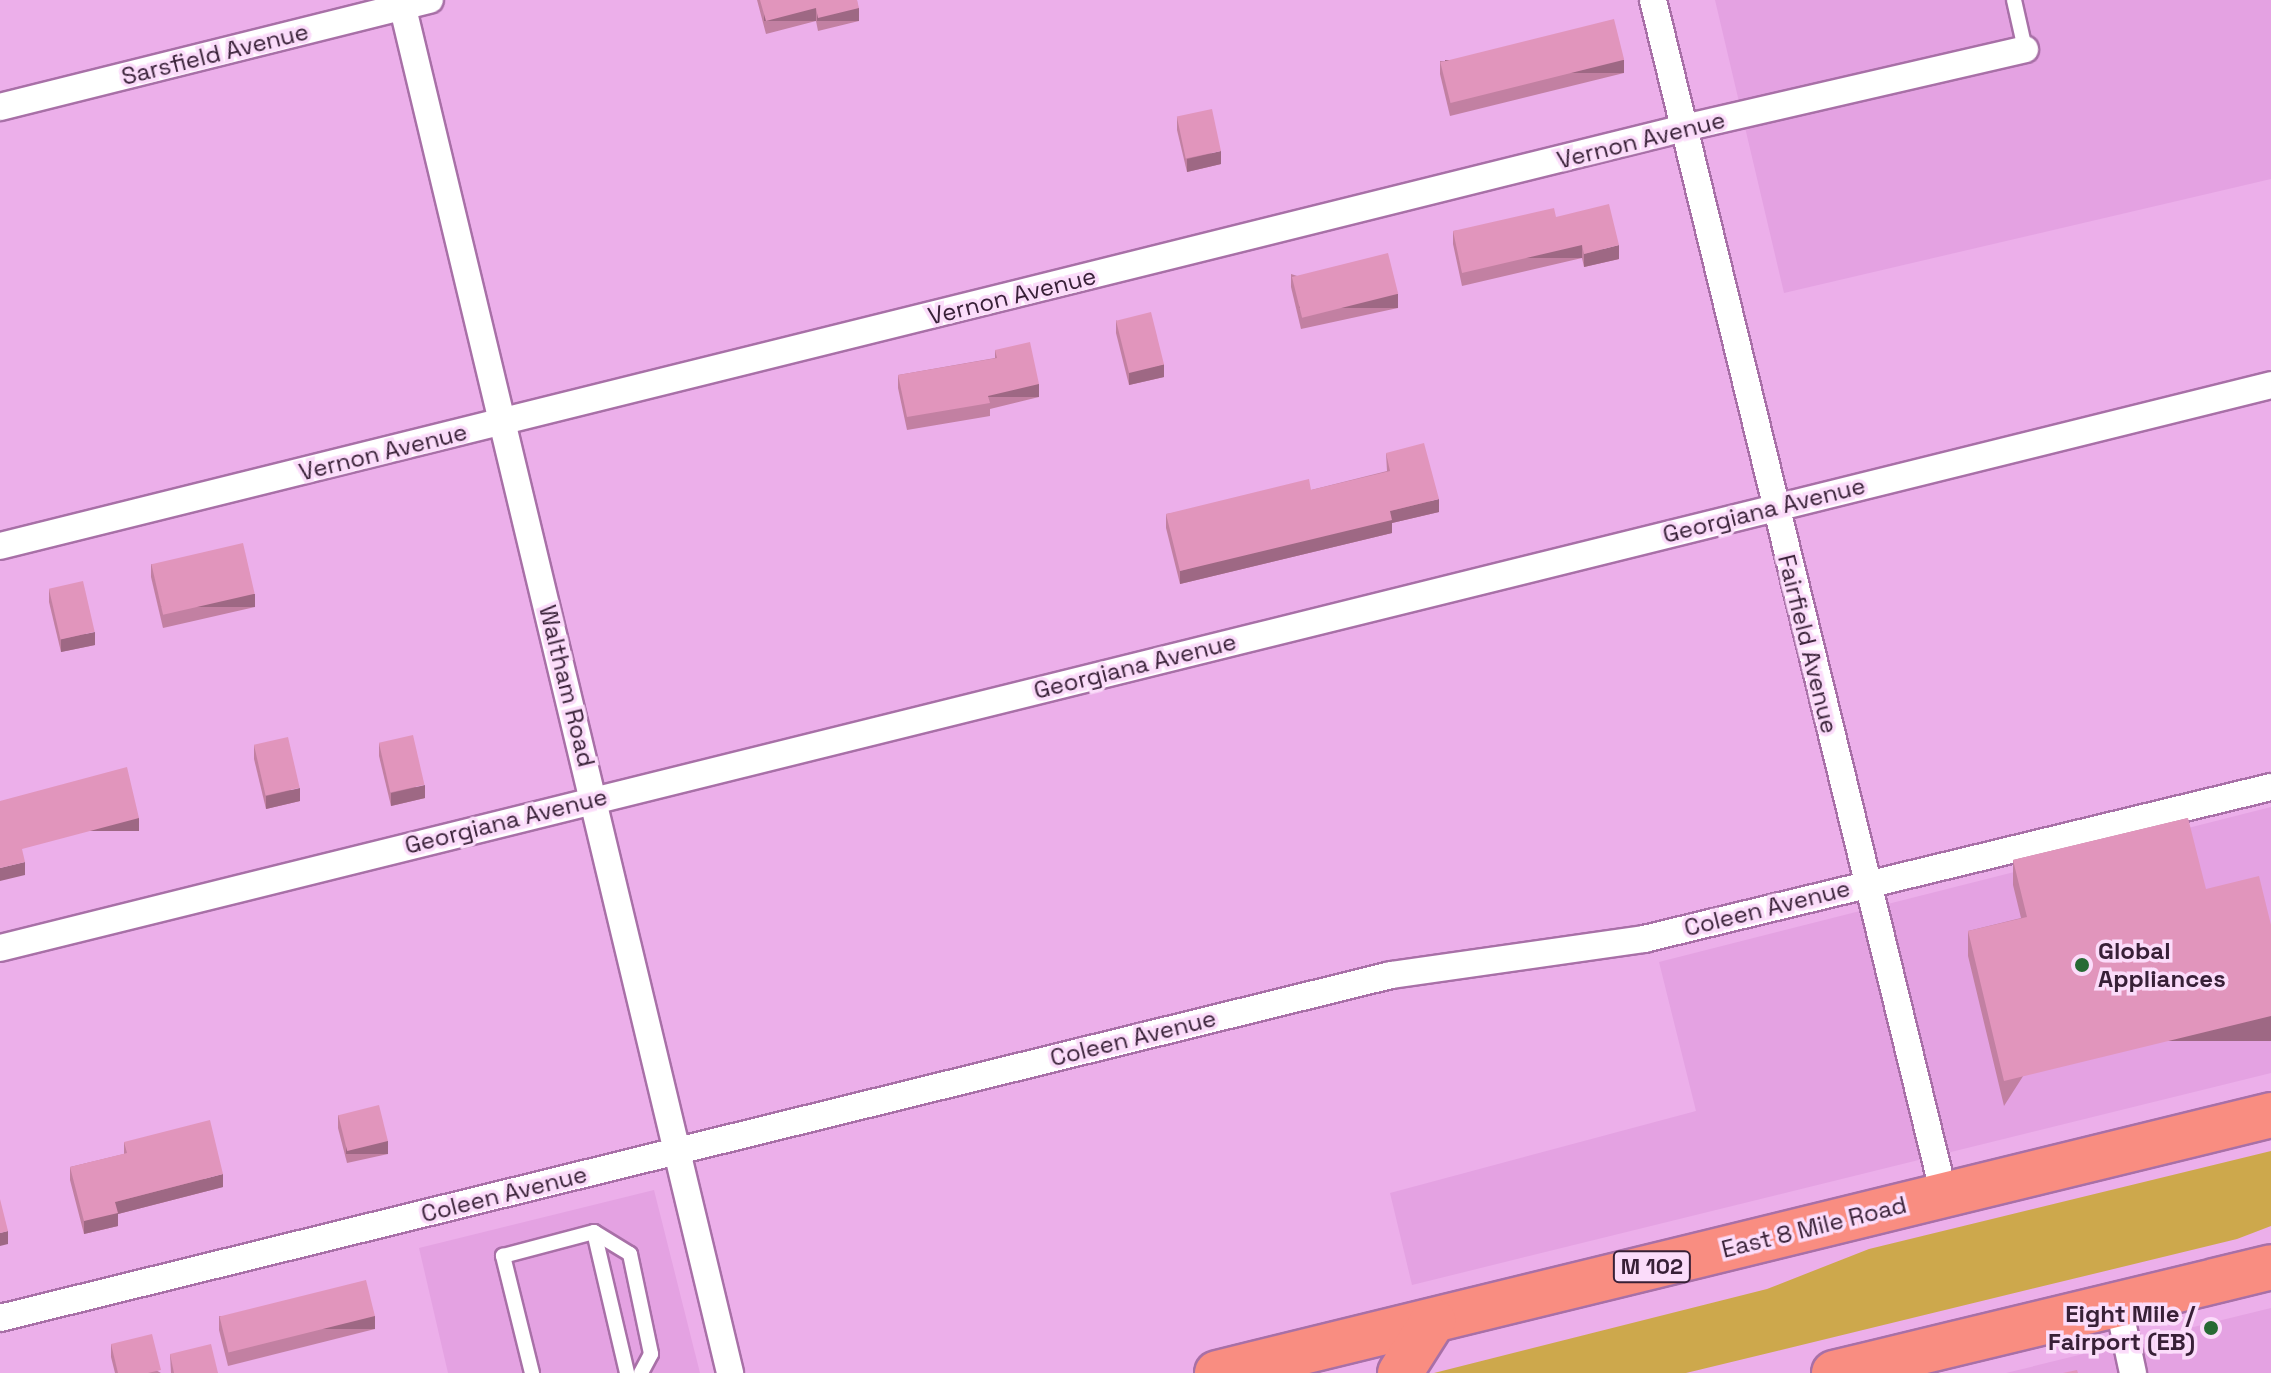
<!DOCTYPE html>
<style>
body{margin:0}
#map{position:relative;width:2271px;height:1373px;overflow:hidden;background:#ecafea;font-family:"Space Grotesk",sans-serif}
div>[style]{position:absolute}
.built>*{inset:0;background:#e4a2e2}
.green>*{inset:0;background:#cda84c}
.roads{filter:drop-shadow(2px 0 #a870a7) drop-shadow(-2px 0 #a870a7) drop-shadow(0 2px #a870a7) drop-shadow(0 -2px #a870a7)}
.lane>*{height:14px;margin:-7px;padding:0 7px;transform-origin:7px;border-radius:7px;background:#fff}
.street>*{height:26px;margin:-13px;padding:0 13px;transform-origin:13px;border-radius:13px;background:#fff}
.highway>*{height:44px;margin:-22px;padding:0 22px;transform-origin:22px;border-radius:22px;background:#f98d81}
.wall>*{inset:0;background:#c280a2}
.shaded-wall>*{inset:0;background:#9e6884;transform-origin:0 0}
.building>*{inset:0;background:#e195bc;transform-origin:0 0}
.dots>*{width:22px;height:22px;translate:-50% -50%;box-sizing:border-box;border:4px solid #fbdcfa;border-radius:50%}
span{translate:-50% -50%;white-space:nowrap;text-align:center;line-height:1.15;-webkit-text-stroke:7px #fbdcfa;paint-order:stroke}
.shield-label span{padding:2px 6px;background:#fbdcfa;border:2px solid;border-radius:6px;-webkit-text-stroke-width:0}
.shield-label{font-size:22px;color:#382037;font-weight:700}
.street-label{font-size:24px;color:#382037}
.poi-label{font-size:24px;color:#382037;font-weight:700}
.left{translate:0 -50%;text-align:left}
.right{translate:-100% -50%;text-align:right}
</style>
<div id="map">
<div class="built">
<div style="clip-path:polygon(1715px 0,2271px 0,2271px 179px,1784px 293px)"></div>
<div style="clip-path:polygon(2271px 807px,2271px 1073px,1412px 1285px,1390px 1193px,1696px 1111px,1659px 962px)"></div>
<div style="clip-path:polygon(654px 1190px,700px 1373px,448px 1373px,419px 1248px)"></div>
<div style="clip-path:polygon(2271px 1308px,2271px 1373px,2006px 1373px)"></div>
</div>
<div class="green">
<div style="clip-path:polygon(2271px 1151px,2271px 1226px,2237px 1239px,1686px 1373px,1434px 1373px,1767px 1289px,1869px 1249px)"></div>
</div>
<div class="roads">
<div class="lane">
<div style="left:2014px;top:0;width:50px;rotate:77.3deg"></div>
<div style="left:594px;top:1232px;width:42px;rotate:31.4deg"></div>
<div style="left:630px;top:1254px;width:102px;rotate:78.1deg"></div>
<div style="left:651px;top:1354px;width:21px;rotate:118deg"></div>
<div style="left:532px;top:1373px;width:121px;rotate:-103.9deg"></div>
<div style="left:503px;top:1256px;width:94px;rotate:-14.8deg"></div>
<div style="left:594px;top:1232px;width:145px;rotate:76.8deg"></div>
</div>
<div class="street">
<div style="left:401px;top:0;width:1412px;rotate:76.52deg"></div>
<div style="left:1653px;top:0;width:1230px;rotate:76.31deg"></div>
<div style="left:0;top:107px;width:443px;rotate:-14deg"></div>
<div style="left:0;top:546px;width:1735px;rotate:-13.94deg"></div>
<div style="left:1684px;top:128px;width:350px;rotate:-13deg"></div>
<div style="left:0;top:948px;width:2340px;rotate:-13.92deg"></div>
<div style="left:2118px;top:1303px;width:72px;rotate:77.9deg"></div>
<div style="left:0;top:1318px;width:1433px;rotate:-13.85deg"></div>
<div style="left:1391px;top:975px;width:256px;rotate:-8.1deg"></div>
<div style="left:1644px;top:939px;width:645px;rotate:-13.63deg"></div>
</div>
<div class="highway">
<div style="left:1217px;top:1373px;width:1085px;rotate:-13.75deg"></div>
<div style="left:1400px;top:1373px;width:62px;rotate:-57.6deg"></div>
<div style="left:1834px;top:1373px;width:450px;rotate:-13.6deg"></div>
</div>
</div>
<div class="wall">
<div style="clip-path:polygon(757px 0,857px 0,859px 21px,818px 31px,816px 21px,766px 34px)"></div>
<div style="clip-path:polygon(1440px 61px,1624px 73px,1450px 116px,1440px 74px)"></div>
<div style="clip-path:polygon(1177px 117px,1221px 164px,1187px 172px,1177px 130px)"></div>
<div style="clip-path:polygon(1556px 217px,1619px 259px,1584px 267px,1582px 258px,1462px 286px,1453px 244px,1453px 231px)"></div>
<div style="clip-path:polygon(1291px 274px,1398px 308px,1301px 329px,1291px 287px)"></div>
<div style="clip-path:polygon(1116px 320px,1164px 377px,1129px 385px,1116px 333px)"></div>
<div style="clip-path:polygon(995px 350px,1039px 397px,990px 409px,990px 416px,907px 430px,898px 388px,898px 375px,995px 358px)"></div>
<div style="clip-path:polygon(1386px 453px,1439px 512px,1392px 523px,1392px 533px,1180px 584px,1166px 528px,1166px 514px,1311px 490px,1387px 471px)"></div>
<div style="clip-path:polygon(151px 564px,255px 607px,163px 628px,151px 577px)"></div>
<div style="clip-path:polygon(49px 589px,95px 645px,61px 652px,49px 602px)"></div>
<div style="clip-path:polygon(379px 743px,425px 798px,391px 806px,379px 756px)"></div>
<div style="clip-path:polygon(254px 745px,300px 801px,266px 809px,254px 759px)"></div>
<div style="clip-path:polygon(2188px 818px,2004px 1106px,1968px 956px,1968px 931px,2021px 918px,2013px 885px,2013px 860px)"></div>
<div style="clip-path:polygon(338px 1115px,388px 1154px,347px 1163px,338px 1128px)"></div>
<div style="clip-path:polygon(124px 1142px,223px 1187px,118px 1214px,118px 1226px,84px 1234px,70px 1180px,70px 1167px,124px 1154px)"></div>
<div style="clip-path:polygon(219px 1316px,375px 1329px,228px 1366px,219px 1330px)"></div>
<div style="clip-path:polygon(111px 1344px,161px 1373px,115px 1373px,111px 1357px)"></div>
<div style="clip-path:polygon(170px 1354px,218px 1373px,171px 1373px)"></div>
</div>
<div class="shaded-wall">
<div style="left:816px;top:8px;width:13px;height:52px;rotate:90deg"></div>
<div style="left:859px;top:8px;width:13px;height:42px;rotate:90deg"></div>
<div style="left:1624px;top:60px;width:13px;height:179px;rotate:90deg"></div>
<div style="clip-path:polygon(1221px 151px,1221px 164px,1187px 172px,1187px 159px)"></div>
<div style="left:1582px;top:245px;width:13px;height:123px;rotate:90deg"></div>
<div style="clip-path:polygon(1619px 245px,1619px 259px,1584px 267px,1584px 254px)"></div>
<div style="left:1398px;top:294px;width:14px;height:99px;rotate:90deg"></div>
<div style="clip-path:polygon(1164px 364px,1164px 377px,1129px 385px,1129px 372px)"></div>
<div style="left:1039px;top:384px;width:13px;height:52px;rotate:90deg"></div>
<div style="clip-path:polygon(1439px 499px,1439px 512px,1392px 523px,1392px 533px,1180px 584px,1180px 571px,1390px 511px)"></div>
<div style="left:255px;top:594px;width:13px;height:94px;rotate:90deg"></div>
<div style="clip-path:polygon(95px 632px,95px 645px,61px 652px,61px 639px)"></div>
<div style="clip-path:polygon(425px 785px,425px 798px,391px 806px,391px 793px)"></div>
<div style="clip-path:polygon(300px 788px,300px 801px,266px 809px,266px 796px)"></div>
<div style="left:139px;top:818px;width:13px;height:121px;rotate:90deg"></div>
<div style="clip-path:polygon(25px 862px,25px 875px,0 881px,0 868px)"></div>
<div style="left:2271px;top:1016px;width:25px;height:275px;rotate:90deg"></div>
<div style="left:388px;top:1141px;width:13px;height:42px;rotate:90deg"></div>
<div style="clip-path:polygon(223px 1174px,223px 1187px,118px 1214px,118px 1226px,84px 1234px,84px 1221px,115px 1202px)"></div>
<div style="clip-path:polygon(8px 1231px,8px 1244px,0 1246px,0 1233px)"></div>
<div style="left:375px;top:1316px;width:13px;height:152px;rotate:90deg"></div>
</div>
<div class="building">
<div style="clip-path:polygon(760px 0,857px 0,859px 8px,818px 18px,816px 8px,766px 21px)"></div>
<div style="left:1614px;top:19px;width:42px;height:179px;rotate:76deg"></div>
<div style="left:1212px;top:109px;width:43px;height:36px;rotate:78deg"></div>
<div style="clip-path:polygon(1609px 204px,1619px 245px,1584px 254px,1582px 245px,1462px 273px,1453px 231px,1554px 208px,1556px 217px)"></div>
<div style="left:1388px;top:253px;width:42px;height:99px;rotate:76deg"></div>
<div style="left:1151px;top:312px;width:54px;height:36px;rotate:76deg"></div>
<div style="clip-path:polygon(1030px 342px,1039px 384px,988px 396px,990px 403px,907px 417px,898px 375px,997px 358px,995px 350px)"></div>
<div style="clip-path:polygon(1424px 443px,1439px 499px,1390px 511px,1392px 520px,1180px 571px,1166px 514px,1309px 479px,1311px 490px,1390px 471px,1386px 453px)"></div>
<div style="left:243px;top:543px;width:52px;height:94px;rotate:77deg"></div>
<div style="left:83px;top:581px;width:52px;height:35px;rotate:77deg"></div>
<div style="left:413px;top:735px;width:51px;height:35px;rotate:77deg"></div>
<div style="left:288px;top:737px;width:52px;height:35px;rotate:77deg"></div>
<div style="clip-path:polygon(127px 767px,139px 818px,22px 849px,25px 862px,0 868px,0 801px)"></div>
<div style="clip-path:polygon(2188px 818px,2206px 889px,2259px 876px,2271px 925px,2271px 1016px,2004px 1081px,1968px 931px,2027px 917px,2013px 860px)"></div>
<div style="left:379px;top:1105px;width:37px;height:42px;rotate:76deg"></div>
<div style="clip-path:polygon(210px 1120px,223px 1174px,115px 1202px,118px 1213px,84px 1221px,70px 1167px,127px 1153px,124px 1142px)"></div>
<div style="clip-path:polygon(0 1199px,8px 1231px,0 1233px)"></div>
<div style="left:366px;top:1280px;width:37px;height:151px;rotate:76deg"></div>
<div style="clip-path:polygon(152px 1334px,161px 1370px,148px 1373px,118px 1373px,111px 1344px)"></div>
<div style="clip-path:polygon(211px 1344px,218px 1373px,174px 1373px,170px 1354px)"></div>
<div style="clip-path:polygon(2077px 1370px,2078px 1373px,2063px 1373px)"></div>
</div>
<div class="dots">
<div style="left:2082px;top:965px;background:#276a34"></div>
<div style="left:2211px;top:1328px;background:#276a34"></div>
</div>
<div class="shield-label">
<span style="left:1652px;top:1267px">M 102</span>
</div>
<div class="street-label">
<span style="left:215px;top:54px;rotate:-14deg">Sarsfield Avenue</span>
<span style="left:1641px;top:140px;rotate:-14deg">Vernon Avenue</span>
<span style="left:1012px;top:296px;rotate:-14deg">Vernon Avenue</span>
<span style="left:383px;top:452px;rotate:-14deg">Vernon Avenue</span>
<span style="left:1764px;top:510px;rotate:-14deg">Georgiana Avenue</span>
<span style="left:1808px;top:644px;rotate:76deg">Fairfield Avenue</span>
<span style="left:1135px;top:666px;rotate:-14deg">Georgiana Avenue</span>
<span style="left:567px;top:686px;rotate:76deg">Waltham Road</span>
<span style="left:506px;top:821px;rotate:-14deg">Georgiana Avenue</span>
<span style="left:1767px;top:908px;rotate:-14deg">Coleen Avenue</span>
<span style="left:1133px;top:1038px;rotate:-14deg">Coleen Avenue</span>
<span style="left:504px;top:1194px;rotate:-14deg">Coleen Avenue</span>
<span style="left:1814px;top:1227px;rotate:-14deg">East 8 Mile Road</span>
</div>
<div class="poi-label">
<span class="left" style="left:2098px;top:965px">Global<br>Appliances</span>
<span class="right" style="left:2195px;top:1328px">Eight Mile /<br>Fairport (EB)</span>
</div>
</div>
